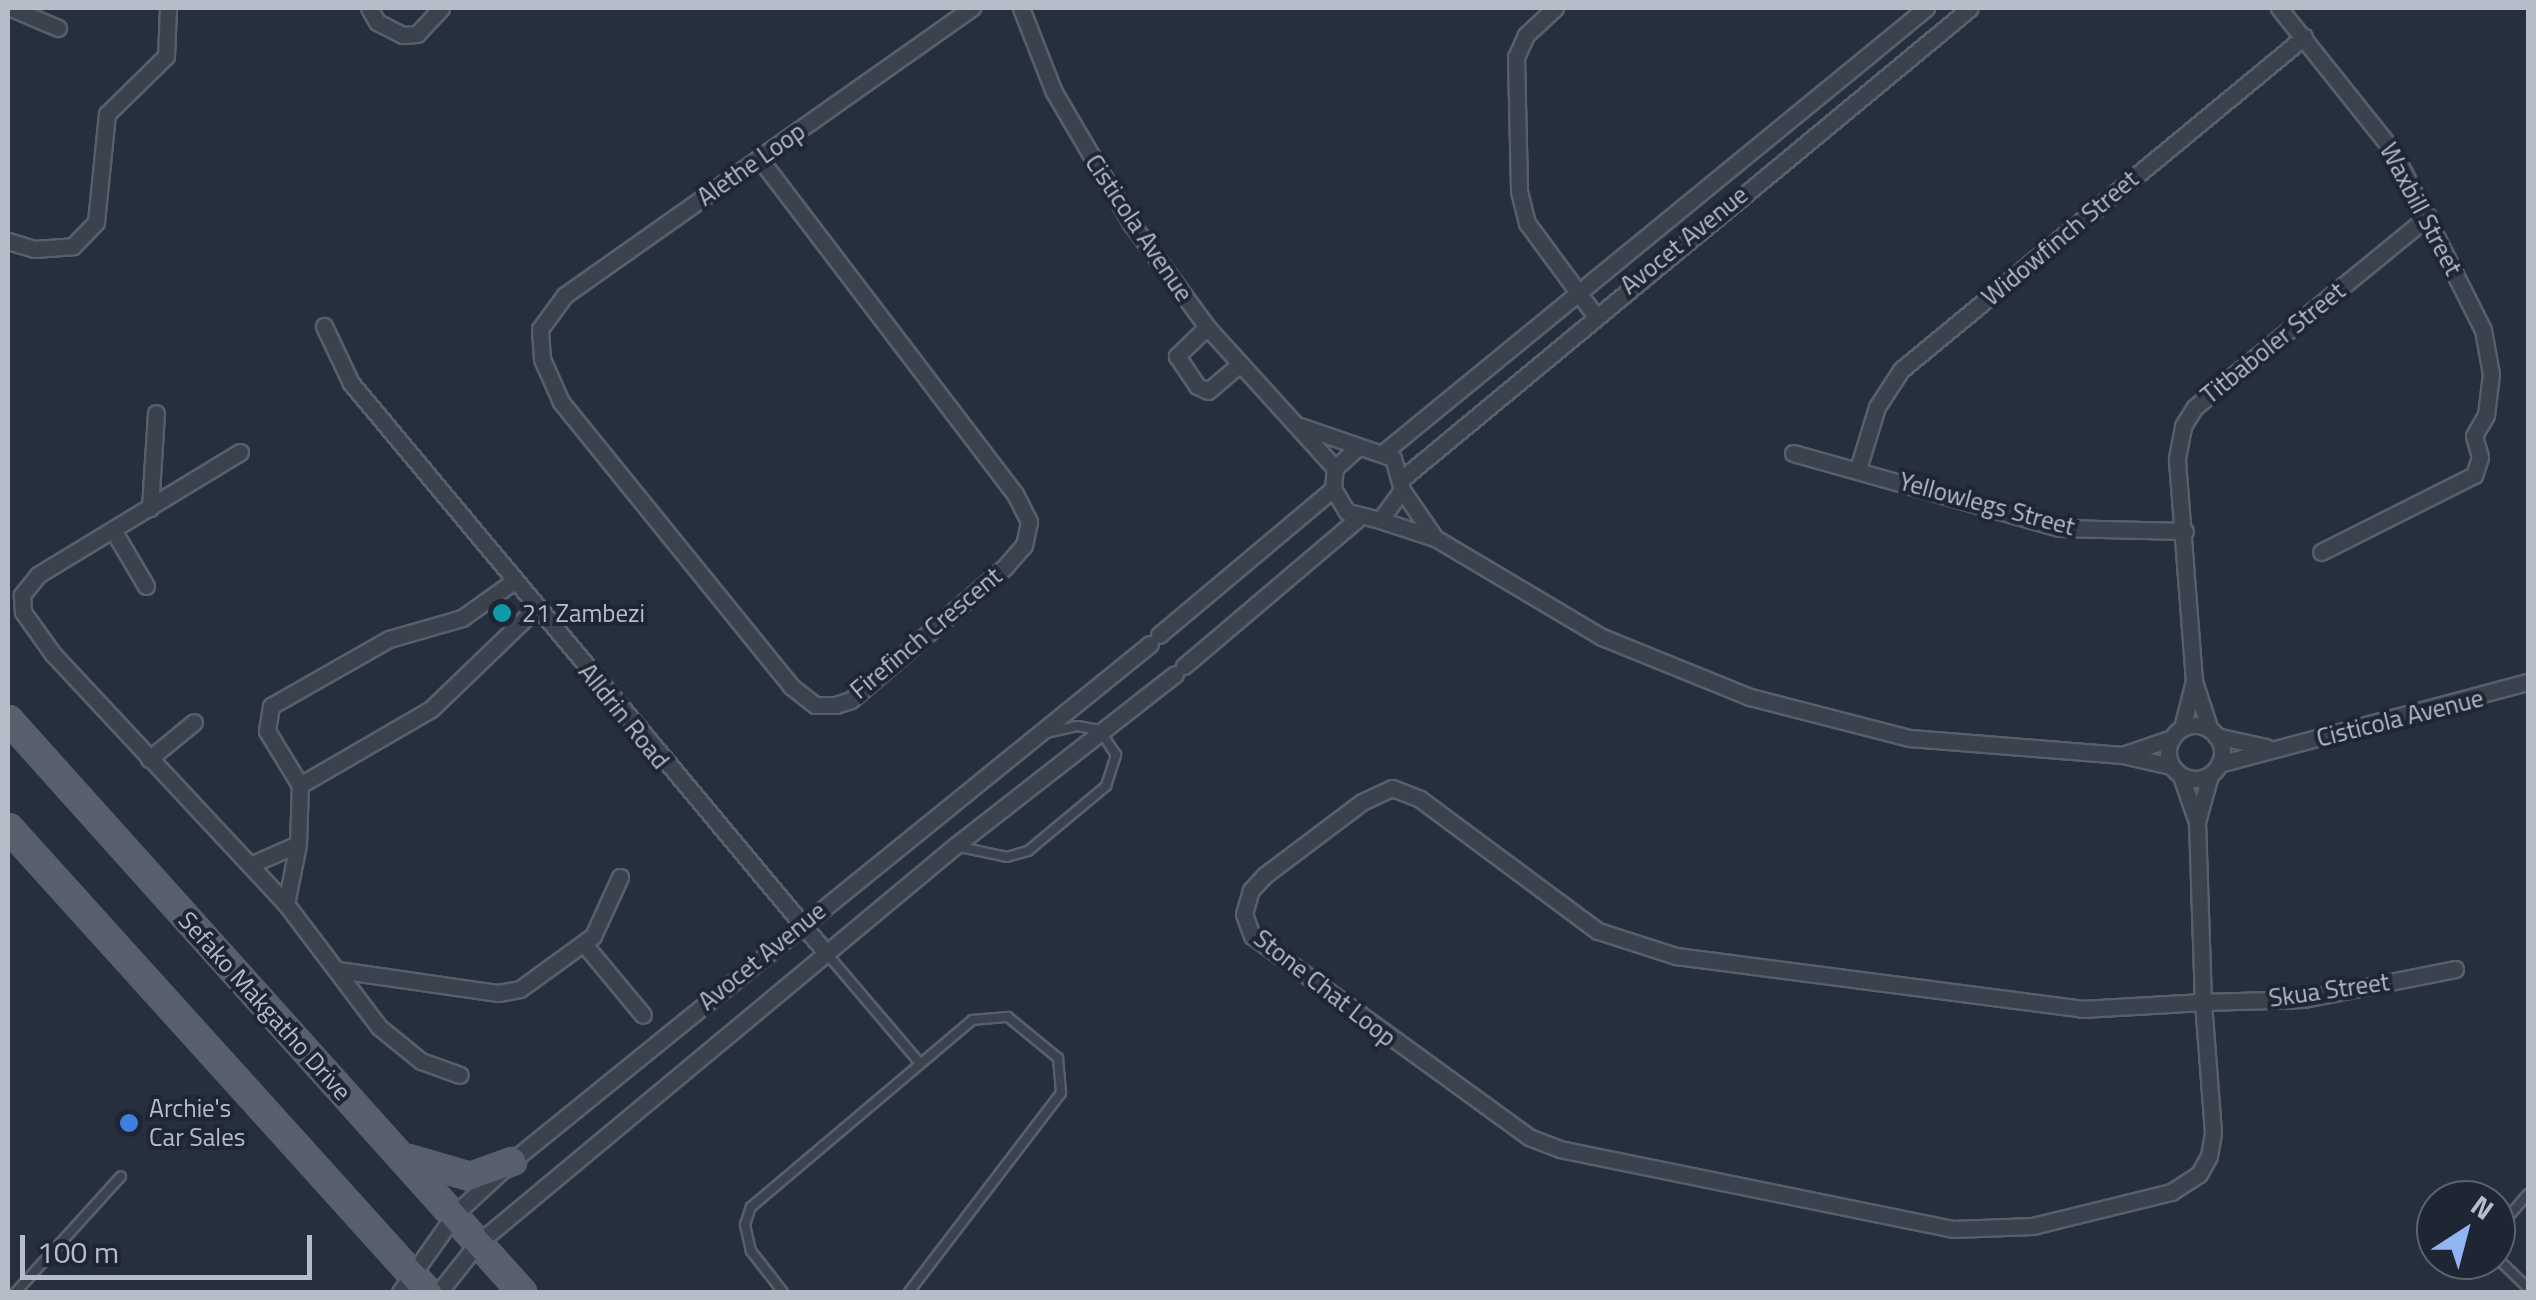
<!DOCTYPE html>
<style>
body{margin:0}
#map{position:relative;width:2536px;height:1300px;overflow:hidden;background:#262f3e;font-family:"Titillium Web",sans-serif}
div>[style]{position:absolute}
.roads{filter:drop-shadow(2px 0 #585f6c) drop-shadow(-2px 0 #585f6c) drop-shadow(0 2px #585f6c) drop-shadow(0 -2px #585f6c)}
.service>*{height:8px;margin:-4px;padding:0 4px;transform-origin:4px;border-radius:4px;background:#3a424e}
.minor>*{height:15px;margin:-7.5px;padding:0 7.5px;transform-origin:7.5px;border-radius:7.5px;background:#3a424e}
.minor>.ring{margin:-7.5px;padding:0;box-sizing:content-box;background:none;border:15px solid #3a424e;border-radius:50%}
.primary>*{height:25px;margin:-12.5px;padding:0 12.5px;transform-origin:12.5px;border-radius:12.5px;background:#58606e}
.dots>*{width:28px;height:28px;translate:-50% -50%;box-sizing:border-box;border:5px solid #1f2633;border-radius:50%}
span{translate:-50% -50%;white-space:nowrap;text-align:center;line-height:1.15;-webkit-text-stroke:8px #1f2633;paint-order:stroke}
.street-label{font-size:25px;color:#b6bdc9}
.poi-label{font-size:25px;color:#b6bdc9}
.left{translate:0 -50%;text-align:left}
.frame{position:absolute;inset:0;border:10px solid #b6bdc9;pointer-events:none}
.north{position:absolute;left:2416px;top:1180px;width:100px;height:100px;box-sizing:border-box;background:#1f2633;border:2px solid #5b626f;border-radius:50%;rotate:36deg;font-size:28px;font-weight:700;line-height:40px;text-align:center;color:#b6bdc9}
.north::after{content:'';display:block;margin:auto;width:35px;height:45px;background:#91b4f3;clip-path:polygon(50% 0,100% 100%,50% 72%,0 100%)}
.scale{position:absolute;left:20px;top:1235px;width:292px;height:45px;box-sizing:border-box;border:5px solid #b6bdc9;border-top:0;padding-left:12px;font-size:30px;line-height:35px;white-space:nowrap;color:#b6bdc9;-webkit-text-stroke:8px #1f2633;paint-order:stroke}
</style>
<div id="map">
<div class="roads">
<div class="service">
<div style="left:955px;top:846px;width:53px;rotate:11.9deg"></div>
<div style="left:1007px;top:857px;width:22px;rotate:-16deg"></div>
<div style="left:1028px;top:851px;width:102px;rotate:-39.8deg"></div>
<div style="left:1106px;top:786px;width:33px;rotate:-72deg"></div>
<div style="left:1116px;top:755px;width:30px;rotate:-123deg"></div>
<div style="left:1100px;top:730px;width:23px;rotate:-170deg"></div>
<div style="left:1077px;top:726px;width:31px;rotate:167deg"></div>
<div style="left:827px;top:954px;width:142px;rotate:49.6deg"></div>
<div style="left:2496px;top:1231px;width:49px;rotate:-49.1deg"></div>
<div style="left:2496px;top:1257px;width:45px;rotate:44.1deg"></div>
<div style="left:16px;top:1292px;width:156px;rotate:-47.8deg"></div>
<div style="left:783px;top:1292px;width:52px;rotate:-128deg"></div>
<div style="left:751px;top:1251px;width:27px;rotate:-103deg"></div>
<div style="left:745px;top:1225px;width:19px;rotate:-72deg"></div>
<div style="left:751px;top:1207px;width:289px;rotate:-40.2deg"></div>
<div style="left:972px;top:1020px;width:36px;rotate:-5deg"></div>
<div style="left:1008px;top:1017px;width:65px;rotate:39.4deg"></div>
<div style="left:1058px;top:1058px;width:35px;rotate:85deg"></div>
<div style="left:1061px;top:1093px;width:250px;rotate:127.4deg"></div>
</div>
<div class="minor">
<div style="left:11px;top:8px;width:51px;rotate:23.1deg"></div>
<div style="left:369px;top:8px;width:16px;rotate:60deg"></div>
<div style="left:377px;top:22px;width:29px;rotate:27deg"></div>
<div style="left:403px;top:35px;width:14px;rotate:-4deg"></div>
<div style="left:417px;top:34px;width:35px;rotate:-47deg"></div>
<div style="left:1021px;top:8px;width:90px;rotate:68.6deg"></div>
<div style="left:1054px;top:92px;width:152px;rotate:59.6deg"></div>
<div style="left:1131px;top:223px;width:129px;rotate:53.8deg"></div>
<div style="left:1207px;top:327px;width:190px;rotate:47.8deg"></div>
<div style="left:1555px;top:8px;width:40px;rotate:137deg"></div>
<div style="left:1526px;top:35px;width:24px;rotate:114deg"></div>
<div style="left:1516px;top:57px;width:134px;rotate:88.7deg"></div>
<div style="left:1519px;top:191px;width:33px;rotate:76deg"></div>
<div style="left:1527px;top:223px;width:113px;rotate:53.6deg"></div>
<div style="left:2279px;top:8px;width:183px;rotate:51.4deg"></div>
<div style="left:2393px;top:151px;width:200px;rotate:63.3deg"></div>
<div style="left:2483px;top:330px;width:45px;rotate:79.7deg"></div>
<div style="left:2491px;top:374px;width:41px;rotate:97deg"></div>
<div style="left:2486px;top:415px;width:24px;rotate:120deg"></div>
<div style="left:2474px;top:436px;width:22px;rotate:74deg"></div>
<div style="left:2480px;top:457px;width:19px;rotate:108deg"></div>
<div style="left:2474px;top:475px;width:171px;rotate:153.3deg"></div>
<div style="left:759px;top:158px;width:422px;rotate:52.7deg"></div>
<div style="left:1015px;top:494px;width:31px;rotate:63deg"></div>
<div style="left:1029px;top:522px;width:24px;rotate:102deg"></div>
<div style="left:1024px;top:545px;width:29px;rotate:131deg"></div>
<div style="left:1005px;top:567px;width:203px;rotate:139.2deg"></div>
<div style="left:851px;top:700px;width:16px;rotate:162deg"></div>
<div style="left:836px;top:705px;width:21px;rotate:180deg"></div>
<div style="left:815px;top:705px;width:31px;rotate:-142deg"></div>
<div style="left:791px;top:686px;width:365px;rotate:-129deg"></div>
<div style="left:561px;top:402px;width:47px;rotate:-113.8deg"></div>
<div style="left:542px;top:359px;width:30px;rotate:-94deg"></div>
<div style="left:540px;top:329px;width:42px;rotate:-53.7deg"></div>
<div style="left:565px;top:295px;width:237px;rotate:-35.2deg"></div>
<div style="left:759px;top:158px;width:261px;rotate:-35.2deg"></div>
<div style="left:8px;top:241px;width:27px;rotate:17deg"></div>
<div style="left:34px;top:249px;width:39px;rotate:-4deg"></div>
<div style="left:73px;top:246px;width:33px;rotate:-46deg"></div>
<div style="left:96px;top:222px;width:109px;rotate:-84.2deg"></div>
<div style="left:107px;top:114px;width:83px;rotate:-44.5deg"></div>
<div style="left:166px;top:56px;width:48px;rotate:-87.6deg"></div>
<div style="left:324px;top:326px;width:63px;rotate:64.7deg"></div>
<div style="left:351px;top:383px;width:743px;rotate:50.18deg"></div>
<div style="left:1207px;top:327px;width:42px;rotate:136deg"></div>
<div style="left:1177px;top:356px;width:36px;rotate:56deg"></div>
<div style="left:1197px;top:386px;width:12px;rotate:24deg"></div>
<div style="left:1208px;top:391px;width:42px;rotate:-40.2deg"></div>
<div style="left:1300px;top:426px;width:98px;rotate:19deg"></div>
<div style="left:1393px;top:458px;width:33px;rotate:74deg"></div>
<div style="left:1402px;top:490px;width:37px;rotate:126deg"></div>
<div style="left:1380px;top:520px;width:34px;rotate:-166deg"></div>
<div style="left:1347px;top:512px;width:27px;rotate:-121deg"></div>
<div style="left:1333px;top:489px;width:21px;rotate:-85deg"></div>
<div style="left:1335px;top:468px;width:28px;rotate:-42deg"></div>
<div style="left:240px;top:452px;width:237px;rotate:148.7deg"></div>
<div style="left:38px;top:575px;width:26px;rotate:129deg"></div>
<div style="left:22px;top:595px;width:17px;rotate:87deg"></div>
<div style="left:23px;top:612px;width:52px;rotate:54.5deg"></div>
<div style="left:53px;top:654px;width:342px;rotate:47deg"></div>
<div style="left:286px;top:904px;width:154px;rotate:52.9deg"></div>
<div style="left:379px;top:1027px;width:54px;rotate:39deg"></div>
<div style="left:421px;top:1061px;width:41px;rotate:19.7deg"></div>
<div style="left:1384px;top:452px;width:701px;rotate:-39.32deg"></div>
<div style="left:1793px;top:453px;width:276px;rotate:15.7deg"></div>
<div style="left:2059px;top:528px;width:126px;rotate:1.4deg"></div>
<div style="left:1858px;top:469px;width:65px;rotate:-73deg"></div>
<div style="left:1877px;top:407px;width:44px;rotate:-57deg"></div>
<div style="left:1901px;top:370px;width:523px;rotate:-39.57deg"></div>
<div style="left:1403px;top:478px;width:736px;rotate:-39.66deg"></div>
<div style="left:1402px;top:490px;width:58px;rotate:55.5deg"></div>
<div style="left:150px;top:508px;width:95px;rotate:-86.4deg"></div>
<div style="left:1380px;top:520px;width:58px;rotate:18.1deg"></div>
<div style="left:1435px;top:538px;width:194px;rotate:30.7deg"></div>
<div style="left:1602px;top:637px;width:160px;rotate:22.1deg"></div>
<div style="left:1750px;top:697px;width:165px;rotate:14.4deg"></div>
<div style="left:1910px;top:738px;width:213px;rotate:4.6deg"></div>
<div style="left:2122px;top:755px;width:50px;rotate:12.7deg"></div>
<div style="left:113px;top:530px;width:65px;rotate:59.5deg"></div>
<div style="left:1159px;top:635px;width:227px;rotate:-40deg"></div>
<div style="left:1184px;top:666px;width:231px;rotate:-40.3deg"></div>
<div class="ring" style="left:2168px;top:725px;width:39px;height:39px"></div>
<div style="left:2182px;top:728px;width:49px;rotate:-75.7deg"></div>
<div style="left:2210px;top:730px;width:52px;rotate:-108.1deg"></div>
<div style="left:2194px;top:681px;width:224px;rotate:-94.4deg"></div>
<div style="left:2177px;top:458px;width:33px;rotate:-79deg"></div>
<div style="left:2183px;top:426px;width:22px;rotate:-58deg"></div>
<div style="left:2195px;top:407px;width:301px;rotate:-39.3deg"></div>
<div style="left:2216px;top:736px;width:51px;rotate:12.4deg"></div>
<div style="left:2125px;top:754px;width:50px;rotate:-18.8deg"></div>
<div style="left:149px;top:759px;width:58px;rotate:-39.4deg"></div>
<div style="left:2219px;top:764px;width:320px;rotate:-14.9deg"></div>
<div style="left:2210px;top:775px;width:49px;rotate:105.5deg"></div>
<div style="left:2197px;top:822px;width:180px;rotate:88.1deg"></div>
<div style="left:2203px;top:1002px;width:131px;rotate:85.6deg"></div>
<div style="left:2213px;top:1133px;width:23px;rotate:100deg"></div>
<div style="left:2209px;top:1156px;width:21px;rotate:119deg"></div>
<div style="left:2199px;top:1174px;width:33px;rotate:147deg"></div>
<div style="left:2171px;top:1192px;width:142px;rotate:166.2deg"></div>
<div style="left:2033px;top:1226px;width:80px;rotate:177.9deg"></div>
<div style="left:1953px;top:1229px;width:401px;rotate:-168.5deg"></div>
<div style="left:1560px;top:1149px;width:33px;rotate:-159deg"></div>
<div style="left:1529px;top:1137px;width:342px;rotate:-144deg"></div>
<div style="left:1252px;top:936px;width:23px;rotate:-110deg"></div>
<div style="left:1244px;top:914px;width:25px;rotate:-74deg"></div>
<div style="left:1251px;top:890px;width:21px;rotate:-47deg"></div>
<div style="left:1265px;top:875px;width:121px;rotate:-37deg"></div>
<div style="left:1362px;top:802px;width:33px;rotate:-25deg"></div>
<div style="left:1392px;top:788px;width:30px;rotate:21deg"></div>
<div style="left:1420px;top:799px;width:222px;rotate:36.6deg"></div>
<div style="left:1598px;top:931px;width:82px;rotate:17.8deg"></div>
<div style="left:1676px;top:956px;width:409px;rotate:7.4deg"></div>
<div style="left:2082px;top:1009px;width:121px;rotate:-3.3deg"></div>
<div style="left:2203px;top:1002px;width:101px;rotate:-1.7deg"></div>
<div style="left:2304px;top:999px;width:154px;rotate:-11.2deg"></div>
<div style="left:2181px;top:776px;width:49px;rotate:70.8deg"></div>
<div style="left:300px;top:785px;width:151px;rotate:-30.1deg"></div>
<div style="left:431px;top:709px;width:146px;rotate:-43.9deg"></div>
<div style="left:250px;top:865px;width:52px;rotate:-23.6deg"></div>
<div style="left:286px;top:904px;width:61px;rotate:-78.7deg"></div>
<div style="left:298px;top:844px;width:59px;rotate:-88.1deg"></div>
<div style="left:300px;top:785px;width:63px;rotate:-121.4deg"></div>
<div style="left:267px;top:731px;width:25px;rotate:-81deg"></div>
<div style="left:271px;top:706px;width:136px;rotate:-29.6deg"></div>
<div style="left:389px;top:639px;width:76px;rotate:-16deg"></div>
<div style="left:462px;top:618px;width:64px;rotate:-35.4deg"></div>
<div style="left:584px;top:944px;width:92px;rotate:50.3deg"></div>
<div style="left:338px;top:970px;width:162px;rotate:8.2deg"></div>
<div style="left:498px;top:993px;width:22px;rotate:-10deg"></div>
<div style="left:520px;top:989px;width:90px;rotate:-36deg"></div>
<div style="left:593px;top:936px;width:65px;rotate:-65.4deg"></div>
<div style="left:400px;top:1292px;width:95px;rotate:-54.8deg"></div>
<div style="left:455px;top:1214px;width:78px;rotate:-42.9deg"></div>
<div style="left:512px;top:1161px;width:821px;rotate:-39.02deg"></div>
<div style="left:439px;top:1292px;width:63px;rotate:-51.5deg"></div>
<div style="left:478px;top:1243px;width:621px;rotate:-39.77deg"></div>
<div style="left:955px;top:846px;width:279px;rotate:-38deg"></div>
</div>
<div class="primary">
<div style="left:8px;top:719px;width:770px;rotate:48.11deg"></div>
<div style="left:8px;top:827px;width:627px;rotate:47.91deg"></div>
<div style="left:408px;top:1158px;width:65px;rotate:16.2deg"></div>
<div style="left:470px;top:1176px;width:45px;rotate:-19.7deg"></div>
</div>
</div>
<div class="dots">
<div style="left:502px;top:613px;background:#0f9aa8"></div>
<div style="left:129px;top:1123px;background:#3f7fe0"></div>
</div>
<div class="street-label">
<span style="left:751px;top:164px;rotate:-35deg">Alethe Loop</span>
<span style="left:2421px;top:209px;rotate:62deg">Waxbill Street</span>
<span style="left:1139px;top:228px;rotate:56deg">Cisticola Avenue</span>
<span style="left:2060px;top:238px;rotate:-40deg">Widowfinch Street</span>
<span style="left:1684px;top:240px;rotate:-39deg">Avocet Avenue</span>
<span style="left:2273px;top:343px;rotate:-39deg">Titbaboler Street</span>
<span style="left:1987px;top:504px;rotate:15deg">Yellowlegs Street</span>
<span style="left:926px;top:633px;rotate:-40deg">Firefinch Crescent</span>
<span style="left:624px;top:716px;rotate:51deg">Alldrin Road</span>
<span style="left:2400px;top:718px;rotate:-14deg">Cisticola Avenue</span>
<span style="left:762px;top:956px;rotate:-39deg">Avocet Avenue</span>
<span style="left:1325px;top:988px;rotate:38deg">Stone Chat Loop</span>
<span style="left:2329px;top:990px;rotate:-8deg">Skua Street</span>
<span style="left:265px;top:1006px;rotate:48deg">Sefako Makgatho Drive</span>
</div>
<div class="poi-label">
<span class="left" style="left:522px;top:613px">21 Zambezi</span>
<span class="left" style="left:149px;top:1123px">Archie's<br>Car Sales</span>
</div>
<div class="frame"></div>
<div class="north">N</div>
<div class="scale">100 m</div>
</div>
